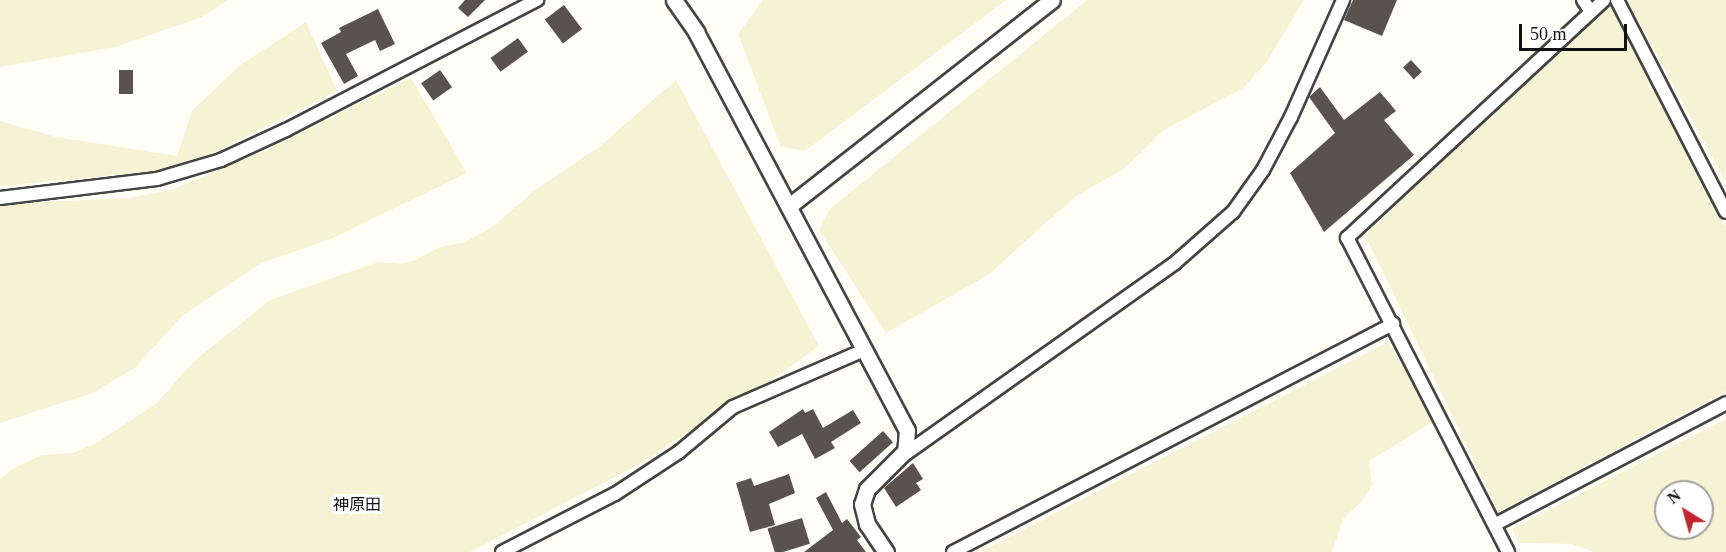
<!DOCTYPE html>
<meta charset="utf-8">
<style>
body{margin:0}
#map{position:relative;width:1726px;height:552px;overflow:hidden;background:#fffdf5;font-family:"Times New Roman","Noto Sans JP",serif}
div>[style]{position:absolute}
.farmland>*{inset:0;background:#f6f3d4}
.building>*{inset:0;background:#5a524d;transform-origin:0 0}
.roads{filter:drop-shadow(2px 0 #444) drop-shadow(-2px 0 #444) drop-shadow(0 2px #444) drop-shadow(0 -2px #444)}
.minor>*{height:12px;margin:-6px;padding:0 6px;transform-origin:6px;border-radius:6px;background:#fff}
.tertiary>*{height:15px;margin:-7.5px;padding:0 7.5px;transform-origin:7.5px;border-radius:7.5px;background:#fff}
span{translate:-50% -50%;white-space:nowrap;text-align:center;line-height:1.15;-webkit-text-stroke:6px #fff;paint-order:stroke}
.neighbourhood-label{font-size:16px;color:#111}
.north{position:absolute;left:1654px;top:480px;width:60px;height:60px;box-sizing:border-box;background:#fff;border:2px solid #a0a0a0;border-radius:50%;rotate:323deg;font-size:16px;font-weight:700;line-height:24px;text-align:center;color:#111}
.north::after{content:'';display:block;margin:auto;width:21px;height:27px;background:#c4262e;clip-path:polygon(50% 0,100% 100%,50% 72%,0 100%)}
.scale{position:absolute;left:1519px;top:24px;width:108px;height:27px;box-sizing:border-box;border:3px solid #111;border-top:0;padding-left:8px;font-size:18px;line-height:21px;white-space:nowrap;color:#111;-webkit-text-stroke:4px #fff;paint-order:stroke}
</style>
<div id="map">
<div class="farmland">
<div style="clip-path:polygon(0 0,228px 0,200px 18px,115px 47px,0 67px)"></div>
<div style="clip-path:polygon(763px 0,1006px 0,805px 151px,781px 147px,738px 34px)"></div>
<div style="clip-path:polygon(1087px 0,1304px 0,1266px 63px,1243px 88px,1164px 130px,1124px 169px,1076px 196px,988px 275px,886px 333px,819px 230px,830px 209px)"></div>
<div style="clip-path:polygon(1630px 0,1726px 0,1726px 182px,1629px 3px)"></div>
<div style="clip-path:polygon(1610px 2px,1726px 227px,1726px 391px,1499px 512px,1365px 235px)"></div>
<div style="clip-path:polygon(306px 22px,337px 91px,195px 162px,169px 170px,0 186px,0 121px,56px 137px,177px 156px,192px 111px,239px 66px)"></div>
<div style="clip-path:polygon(411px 78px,467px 173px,331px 239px,261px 263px,182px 316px,136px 367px,93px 393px,0 423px,0 204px,128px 198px,171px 190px,267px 150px)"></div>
<div style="clip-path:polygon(676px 80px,819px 346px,773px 379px,636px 466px,470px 552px,0 552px,0 479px,14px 468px,42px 455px,73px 453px,98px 442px,157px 403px,193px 362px,270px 300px,378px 262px,402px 264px,415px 260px,440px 247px,465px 242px,494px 226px,536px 189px,600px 146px)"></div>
<div style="clip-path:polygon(1388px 342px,1436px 420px,1369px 461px,1372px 485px,1362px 501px,1343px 519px,1332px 552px,980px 552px)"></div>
<div style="clip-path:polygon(evenodd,1726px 419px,1726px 552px,1594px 552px,1572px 544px,1519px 543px,1512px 529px,1726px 419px,1666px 492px,1702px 492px,1702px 528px,1666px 528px,1666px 492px)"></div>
</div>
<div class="building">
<div style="clip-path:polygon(465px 0,485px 0,468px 17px,458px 8px)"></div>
<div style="clip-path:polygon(1353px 0,1397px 0,1382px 36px,1344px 20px)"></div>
<div style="left:564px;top:5px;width:30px;height:24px;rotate:53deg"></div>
<div style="clip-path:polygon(378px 9px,395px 44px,380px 51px,375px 40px,346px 54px,358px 76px,344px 84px,321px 43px,341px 32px,339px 28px)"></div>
<div style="left:518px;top:38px;width:17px;height:34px;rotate:54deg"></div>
<div style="left:1411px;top:60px;width:16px;height:11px;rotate:47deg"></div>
<div style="left:119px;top:70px;width:14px;height:24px"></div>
<div style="left:440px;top:70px;width:21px;height:23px;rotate:55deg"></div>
<div style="clip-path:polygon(1320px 87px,1344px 120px,1380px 92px,1396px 111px,1384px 120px,1414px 155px,1324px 232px,1290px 173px,1335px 133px,1309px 97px)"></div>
<div style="clip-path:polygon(803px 409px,805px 413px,813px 409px,823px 428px,853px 410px,861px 423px,831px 442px,835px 448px,815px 459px,802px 434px,778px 447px,769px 432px)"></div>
<div style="left:883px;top:431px;width:15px;height:45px;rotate:48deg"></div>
<div style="clip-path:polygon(913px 463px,923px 479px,916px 483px,921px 490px,896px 507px,884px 488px)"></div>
<div style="clip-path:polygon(789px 474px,795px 493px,769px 504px,775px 525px,750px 532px,736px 483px,751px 478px,754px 486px)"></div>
<div style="clip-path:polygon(826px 492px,842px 523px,847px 519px,861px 537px,857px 540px,866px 552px,804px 552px,833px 530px,816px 498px)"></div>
<div style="left:802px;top:518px;width:27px;height:36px;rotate:73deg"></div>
</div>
<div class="roads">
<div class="minor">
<div style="left:1583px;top:0;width:14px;rotate:56deg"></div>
<div style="left:1617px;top:0;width:238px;rotate:62.8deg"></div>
<div style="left:0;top:198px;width:158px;rotate:-6.9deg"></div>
<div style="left:157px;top:179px;width:67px;rotate:-16.5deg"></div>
<div style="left:221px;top:160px;width:72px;rotate:-24.8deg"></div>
<div style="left:286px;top:130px;width:283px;rotate:-27.4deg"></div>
<div style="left:901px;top:457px;width:337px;rotate:-35.3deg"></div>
<div style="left:1176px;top:262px;width:76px;rotate:-41.3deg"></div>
<div style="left:1233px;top:212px;width:52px;rotate:-54.5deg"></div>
<div style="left:1263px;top:170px;width:60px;rotate:-62.2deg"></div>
<div style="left:1291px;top:117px;width:128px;rotate:-66deg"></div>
<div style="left:1496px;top:524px;width:260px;rotate:-27.7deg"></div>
<div style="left:502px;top:552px;width:127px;rotate:-27.2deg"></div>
<div style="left:615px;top:494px;width:77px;rotate:-33.3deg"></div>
<div style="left:679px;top:452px;width:70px;rotate:-39.8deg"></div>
<div style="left:733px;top:407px;width:143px;rotate:-23.5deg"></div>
<div style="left:953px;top:552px;width:496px;rotate:-27.4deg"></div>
<div style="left:1508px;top:552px;width:353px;rotate:-117.1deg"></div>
<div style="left:1347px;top:238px;width:350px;rotate:-42.8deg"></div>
</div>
<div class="tertiary">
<div style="left:674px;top:0;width:39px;rotate:55deg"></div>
<div style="left:696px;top:32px;width:450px;rotate:62.1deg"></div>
<div style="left:907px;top:430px;width:21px;rotate:95deg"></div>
<div style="left:905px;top:451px;width:54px;rotate:135deg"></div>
<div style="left:867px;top:489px;width:16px;rotate:108deg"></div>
<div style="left:862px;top:504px;width:21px;rotate:76deg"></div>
<div style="left:867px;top:524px;width:34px;rotate:56deg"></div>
<div style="left:789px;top:206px;width:334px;rotate:-38.1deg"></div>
</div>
</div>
<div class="neighbourhood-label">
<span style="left:357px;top:505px">神原田</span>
</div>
<div class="north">N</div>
<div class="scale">50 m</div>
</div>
